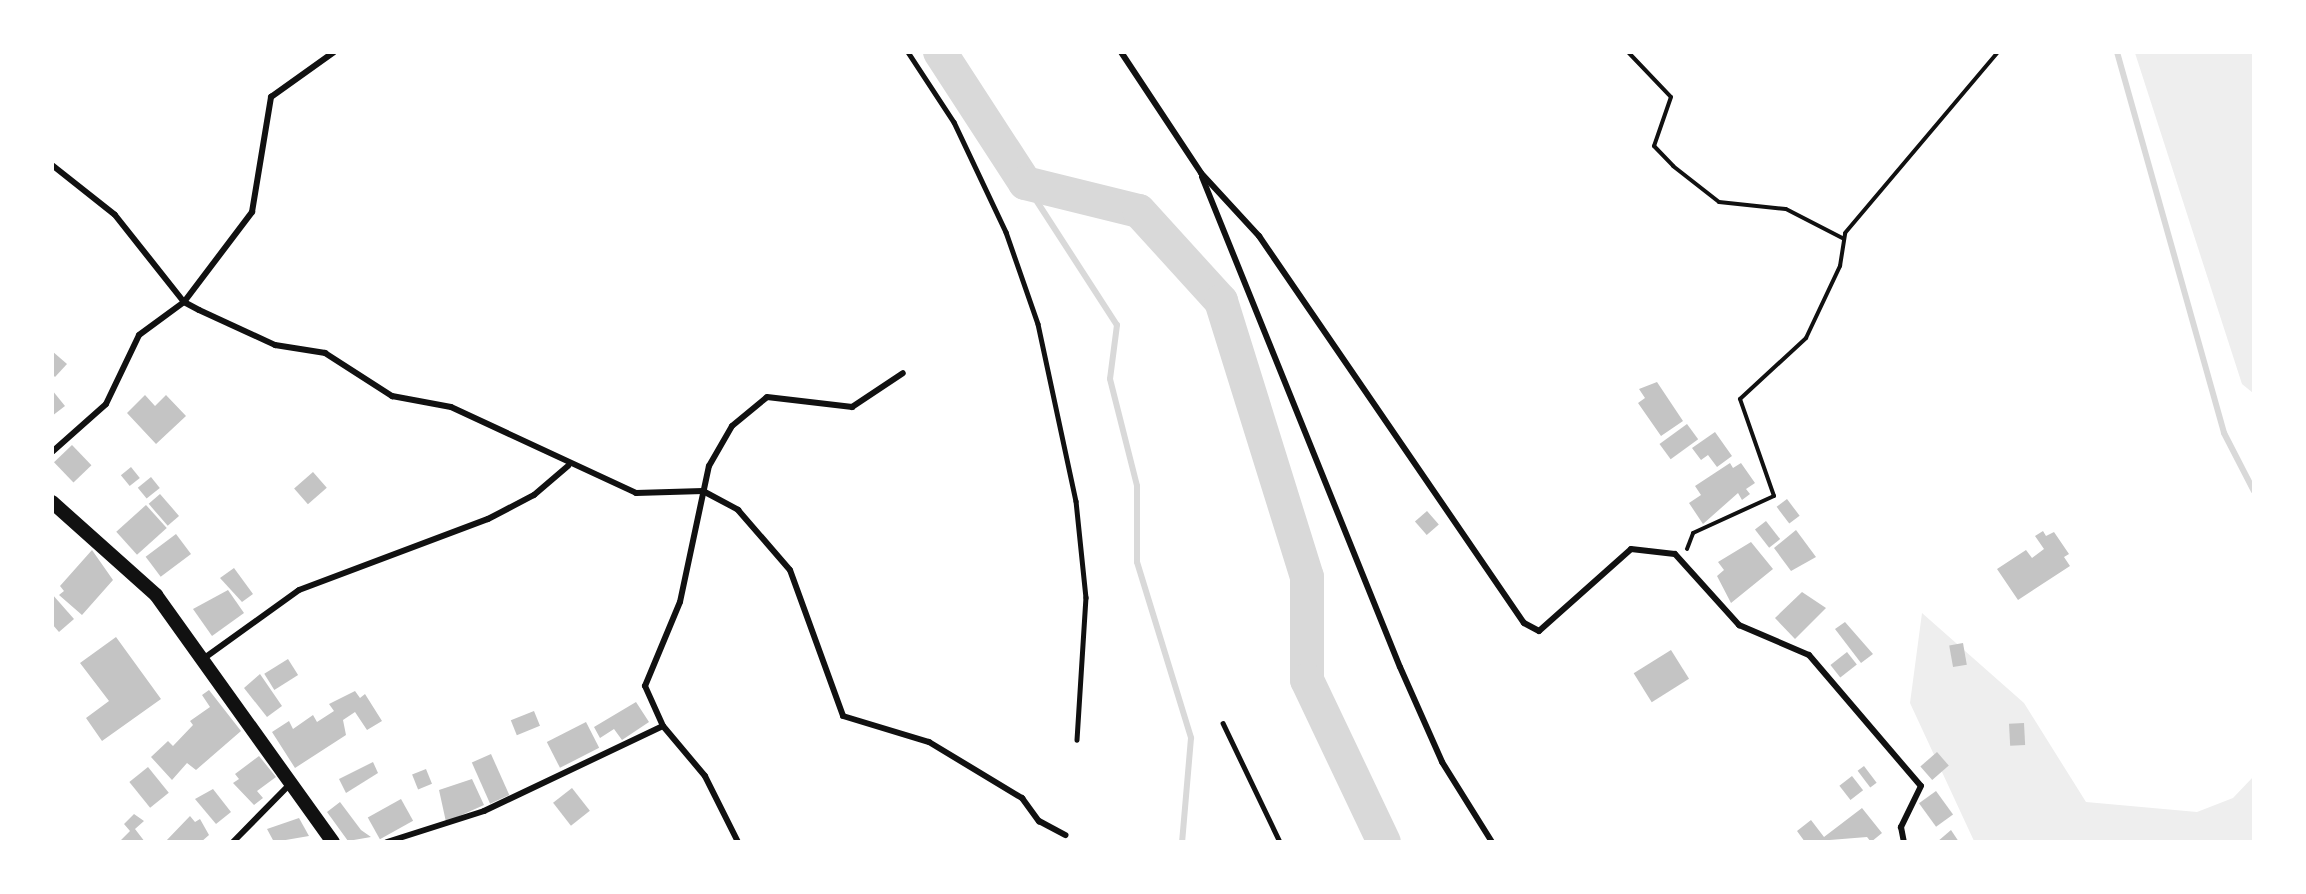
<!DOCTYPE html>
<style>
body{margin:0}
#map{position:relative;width:2306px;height:894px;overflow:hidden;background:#fff;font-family:Quicksand,sans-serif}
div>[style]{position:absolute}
.green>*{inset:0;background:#eee}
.stream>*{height:6px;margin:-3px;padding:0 3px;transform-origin:3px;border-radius:3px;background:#d9d9d9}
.river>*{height:34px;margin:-17px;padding:0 17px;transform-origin:17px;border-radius:17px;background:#d9d9d9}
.building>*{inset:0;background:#c4c4c4;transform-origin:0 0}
.path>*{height:4px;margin:-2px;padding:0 2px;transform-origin:2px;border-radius:2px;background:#111}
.service>*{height:4.5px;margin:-2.25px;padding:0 2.25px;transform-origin:2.25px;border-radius:2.25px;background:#111}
.minor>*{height:6px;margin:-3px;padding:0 3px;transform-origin:3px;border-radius:3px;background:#111}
.primary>*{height:14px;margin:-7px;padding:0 7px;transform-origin:7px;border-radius:7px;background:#111}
span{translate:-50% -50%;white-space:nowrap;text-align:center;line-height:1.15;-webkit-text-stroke:4.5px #fff;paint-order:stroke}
.frame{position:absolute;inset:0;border:54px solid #fff;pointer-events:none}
</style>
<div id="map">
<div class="green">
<div style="clip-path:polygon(2135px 53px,2253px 53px,2253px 393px,2242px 384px)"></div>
<div style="clip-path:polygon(1922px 613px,2024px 703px,2086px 802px,2197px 812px,2233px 798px,2253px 777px,2253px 841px,1974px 841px,1910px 703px)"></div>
</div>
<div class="stream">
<div style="left:2117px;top:52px;width:396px;rotate:74.3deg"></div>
<div style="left:2224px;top:433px;width:65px;rotate:62.7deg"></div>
<div style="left:1025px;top:183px;width:169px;rotate:57.1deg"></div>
<div style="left:1117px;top:325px;width:54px;rotate:97.4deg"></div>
<div style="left:1110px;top:379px;width:110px;rotate:75.8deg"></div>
<div style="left:1137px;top:486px;width:76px;rotate:90deg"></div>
<div style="left:1137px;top:562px;width:184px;rotate:72.9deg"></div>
<div style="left:1191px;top:738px;width:104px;rotate:94.9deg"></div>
</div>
<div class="river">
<div style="left:940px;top:52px;width:156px;rotate:57deg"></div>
<div style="left:1025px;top:183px;width:117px;rotate:13.8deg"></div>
<div style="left:1139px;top:211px;width:122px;rotate:47.7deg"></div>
<div style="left:1221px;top:301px;width:289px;rotate:72.7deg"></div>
<div style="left:1307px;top:577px;width:103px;rotate:90deg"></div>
<div style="left:1307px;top:680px;width:179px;rotate:64.6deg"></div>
</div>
<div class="building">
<div style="clip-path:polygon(52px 351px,67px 364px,55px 377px,52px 374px)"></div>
<div style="clip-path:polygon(1657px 382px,1683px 421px,1661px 436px,1638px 403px,1645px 398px,1639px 389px)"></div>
<div style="clip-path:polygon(52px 390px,65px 406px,52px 416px)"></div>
<div style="clip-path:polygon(145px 395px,155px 406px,166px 395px,186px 416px,156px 444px,127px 413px)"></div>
<div style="left:1687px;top:424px;width:19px;height:34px;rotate:54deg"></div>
<div style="clip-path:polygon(1715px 432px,1732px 456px,1717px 467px,1708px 455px,1701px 460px,1692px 448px)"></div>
<div style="left:72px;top:445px;width:28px;height:25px;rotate:46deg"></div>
<div style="clip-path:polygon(1730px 463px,1733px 468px,1741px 463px,1755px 483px,1746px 489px,1750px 494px,1742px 500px,1738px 493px,1703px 524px,1689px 503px,1701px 495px,1695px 486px)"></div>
<div style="left:131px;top:467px;width:14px;height:13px;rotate:51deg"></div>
<div style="left:313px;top:472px;width:21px;height:25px;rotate:49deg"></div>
<div style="left:151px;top:477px;width:14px;height:17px;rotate:51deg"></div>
<div style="left:160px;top:494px;width:29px;height:15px;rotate:49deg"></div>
<div style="left:1787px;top:499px;width:21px;height:13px;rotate:53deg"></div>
<div style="left:146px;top:505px;width:31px;height:40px;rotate:48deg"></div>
<div style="left:1427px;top:511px;width:18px;height:16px;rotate:49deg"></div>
<div style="left:1766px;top:521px;width:23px;height:14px;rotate:52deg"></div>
<div style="clip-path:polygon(1796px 530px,1816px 557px,1791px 571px,1774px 548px)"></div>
<div style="clip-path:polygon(2043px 531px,2046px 536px,2054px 532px,2069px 554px,2064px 557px,2070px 566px,2018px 600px,1997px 569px,2026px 550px,2032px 558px,2044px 549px,2035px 536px)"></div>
<div style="left:176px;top:534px;width:25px;height:38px;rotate:53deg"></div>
<div style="clip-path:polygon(1751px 542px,1773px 569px,1731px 603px,1717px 576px,1724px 570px,1718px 562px)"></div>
<div style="clip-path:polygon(92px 550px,113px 580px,82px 615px,59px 595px,64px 591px,60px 586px)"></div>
<div style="clip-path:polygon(234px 568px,253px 594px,242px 602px,220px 578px)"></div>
<div style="clip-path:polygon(228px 590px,244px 613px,212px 636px,193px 609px)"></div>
<div style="clip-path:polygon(1802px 592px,1826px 608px,1795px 639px,1775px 618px)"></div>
<div style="clip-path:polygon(52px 594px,74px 619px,59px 632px,52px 624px)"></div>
<div style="clip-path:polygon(1845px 622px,1873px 654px,1861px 663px,1835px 629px)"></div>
<div style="clip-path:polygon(116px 637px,161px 699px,102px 741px,86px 718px,109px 701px,80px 663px)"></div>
<div style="left:1963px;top:643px;width:22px;height:14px;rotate:80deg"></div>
<div style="left:1671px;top:650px;width:34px;height:44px;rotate:58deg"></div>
<div style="left:1847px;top:652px;width:16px;height:21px;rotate:52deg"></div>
<div style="left:288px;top:659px;width:19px;height:28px;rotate:58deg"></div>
<div style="clip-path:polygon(260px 674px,282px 706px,267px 717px,244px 688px)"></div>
<div style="clip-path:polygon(209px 690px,241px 731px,196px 770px,187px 763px,172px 780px,151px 757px,168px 741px,173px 746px,193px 725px,190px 721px,210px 707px,202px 695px)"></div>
<div style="clip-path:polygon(355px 691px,360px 698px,365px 694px,382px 721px,367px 730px,355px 712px,343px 720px,346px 735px,295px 768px,272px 732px,289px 721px,293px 729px,313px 715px,317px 722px,334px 711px,329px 704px)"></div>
<div style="clip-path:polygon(636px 702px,649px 722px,622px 740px,614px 729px,600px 738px,594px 727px)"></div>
<div style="left:534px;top:711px;width:16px;height:25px;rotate:68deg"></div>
<div style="left:586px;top:722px;width:29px;height:44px;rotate:63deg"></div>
<div style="left:2024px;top:723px;width:22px;height:15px;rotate:87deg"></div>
<div style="left:1937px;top:752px;width:18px;height:22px;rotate:49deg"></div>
<div style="left:491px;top:754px;width:45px;height:21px;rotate:66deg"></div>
<div style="clip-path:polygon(259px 756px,276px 777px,257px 791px,263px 798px,254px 805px,233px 783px,239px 779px,235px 774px)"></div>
<div style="clip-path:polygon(373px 762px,378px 773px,346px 793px,339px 779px)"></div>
<div style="left:1864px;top:766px;width:21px;height:8px;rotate:53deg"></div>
<div style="left:148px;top:767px;width:33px;height:24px;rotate:51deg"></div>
<div style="left:426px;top:769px;width:16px;height:15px;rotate:68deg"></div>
<div style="left:1852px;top:776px;width:18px;height:16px;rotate:52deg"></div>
<div style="clip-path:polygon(472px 779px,484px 805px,446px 822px,439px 790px)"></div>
<div style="left:572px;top:788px;width:29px;height:24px;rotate:52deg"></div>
<div style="clip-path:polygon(213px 789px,231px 812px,216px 824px,195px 799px)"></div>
<div style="left:1936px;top:791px;width:29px;height:21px;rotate:54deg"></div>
<div style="left:401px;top:799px;width:25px;height:38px;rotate:61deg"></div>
<div style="clip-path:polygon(340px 802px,361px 830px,371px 837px,348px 841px,327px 812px)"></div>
<div style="clip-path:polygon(1862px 808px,1882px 833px,1871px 842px,1867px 837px,1805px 842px,1797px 831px,1811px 820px,1824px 837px)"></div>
<div style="clip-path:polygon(134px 814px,144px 821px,135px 829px,145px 842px,119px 842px,130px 831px,124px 824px)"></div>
<div style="clip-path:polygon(190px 816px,195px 822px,200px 819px,209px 835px,201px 842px,165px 842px)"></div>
<div style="clip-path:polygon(299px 818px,309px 836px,274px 842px,267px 829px)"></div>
<div style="clip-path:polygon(1951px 830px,1959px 842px,1937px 842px)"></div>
</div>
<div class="path">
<div style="left:1628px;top:52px;width:62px;rotate:46.3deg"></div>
<div style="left:1671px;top:97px;width:52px;rotate:109.1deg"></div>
<div style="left:1654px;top:146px;width:28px;rotate:46deg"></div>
<div style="left:1673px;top:166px;width:58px;rotate:38deg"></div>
<div style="left:1719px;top:202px;width:67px;rotate:6deg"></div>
<div style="left:1786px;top:209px;width:65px;rotate:27.3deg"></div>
<div style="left:1687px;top:549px;width:17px;rotate:-69deg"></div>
<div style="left:1693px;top:533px;width:89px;rotate:-24.6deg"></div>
<div style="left:1774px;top:496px;width:103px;rotate:-109.3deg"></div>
<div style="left:1740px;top:399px;width:90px;rotate:-42.7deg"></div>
<div style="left:1806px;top:338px;width:80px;rotate:-64.7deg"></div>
<div style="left:1840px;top:266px;width:33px;rotate:-81deg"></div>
<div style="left:1845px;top:233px;width:237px;rotate:-49.8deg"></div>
</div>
<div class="service">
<div style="left:908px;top:52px;width:84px;rotate:56.7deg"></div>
<div style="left:954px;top:122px;width:122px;rotate:64.7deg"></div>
<div style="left:1006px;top:232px;width:97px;rotate:70.8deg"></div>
<div style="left:1038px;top:324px;width:181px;rotate:77.9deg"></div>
<div style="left:1076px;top:501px;width:97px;rotate:84.1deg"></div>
<div style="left:1086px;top:597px;width:143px;rotate:93.6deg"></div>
<div style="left:1223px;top:723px;width:132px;rotate:64.4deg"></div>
</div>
<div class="minor">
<div style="left:1121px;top:52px;width:145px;rotate:56.5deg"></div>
<div style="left:1201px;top:173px;width:86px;rotate:47.4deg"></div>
<div style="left:1259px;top:236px;width:469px;rotate:55.6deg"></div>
<div style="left:1524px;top:623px;width:17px;rotate:28deg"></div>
<div style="left:1539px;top:631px;width:123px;rotate:-41.7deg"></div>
<div style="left:1631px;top:549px;width:44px;rotate:6.5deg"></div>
<div style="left:1675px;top:554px;width:96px;rotate:48deg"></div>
<div style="left:1739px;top:625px;width:76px;rotate:23.2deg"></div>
<div style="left:1809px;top:655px;width:172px;rotate:49.5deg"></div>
<div style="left:1921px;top:786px;width:46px;rotate:116deg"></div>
<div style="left:1901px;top:827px;width:15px;rotate:79deg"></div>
<div style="left:52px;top:165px;width:80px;rotate:38.4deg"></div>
<div style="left:115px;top:215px;width:111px;rotate:51.6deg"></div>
<div style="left:184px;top:302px;width:17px;rotate:28deg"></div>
<div style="left:199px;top:310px;width:84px;rotate:24.7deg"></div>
<div style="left:275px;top:345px;width:51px;rotate:9.1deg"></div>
<div style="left:325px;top:353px;width:80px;rotate:32.7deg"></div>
<div style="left:392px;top:396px;width:60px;rotate:10.6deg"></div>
<div style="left:451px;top:407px;width:204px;rotate:24.9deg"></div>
<div style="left:636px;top:493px;width:67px;rotate:-1.7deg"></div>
<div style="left:703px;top:491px;width:40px;rotate:28deg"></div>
<div style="left:738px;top:510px;width:79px;rotate:49.1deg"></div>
<div style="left:790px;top:570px;width:155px;rotate:70deg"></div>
<div style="left:843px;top:716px;width:90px;rotate:16.8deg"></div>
<div style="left:929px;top:742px;width:109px;rotate:31.1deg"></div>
<div style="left:1022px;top:798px;width:29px;rotate:54deg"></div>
<div style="left:1039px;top:821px;width:30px;rotate:28deg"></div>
<div style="left:1202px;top:177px;width:528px;rotate:68deg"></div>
<div style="left:1400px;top:667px;width:104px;rotate:66.1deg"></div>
<div style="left:1442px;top:762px;width:94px;rotate:58deg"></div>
<div style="left:52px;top:452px;width:72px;rotate:-41.6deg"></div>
<div style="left:106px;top:404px;width:76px;rotate:-64.4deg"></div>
<div style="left:139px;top:335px;width:56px;rotate:-36.3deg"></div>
<div style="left:184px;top:302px;width:113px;rotate:-52.9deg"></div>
<div style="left:252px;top:212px;width:117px;rotate:-80.6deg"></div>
<div style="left:271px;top:97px;width:77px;rotate:-35.5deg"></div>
<div style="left:203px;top:659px;width:118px;rotate:-35.7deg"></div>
<div style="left:299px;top:590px;width:202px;rotate:-20.6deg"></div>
<div style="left:488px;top:519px;width:52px;rotate:-27.6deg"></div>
<div style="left:534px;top:495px;width:45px;rotate:-40.5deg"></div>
<div style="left:233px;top:842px;width:83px;rotate:-45.5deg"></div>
<div style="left:387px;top:842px;width:102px;rotate:-17.7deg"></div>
<div style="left:484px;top:811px;width:198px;rotate:-25.4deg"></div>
<div style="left:738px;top:842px;width:74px;rotate:-116.6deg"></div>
<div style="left:705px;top:776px;width:65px;rotate:-130deg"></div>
<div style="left:663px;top:726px;width:44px;rotate:-114.2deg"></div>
<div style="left:645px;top:686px;width:91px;rotate:-67.4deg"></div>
<div style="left:680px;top:602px;width:139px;rotate:-78deg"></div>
<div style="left:709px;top:466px;width:46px;rotate:-60.1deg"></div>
<div style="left:732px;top:426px;width:45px;rotate:-39.6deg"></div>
<div style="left:767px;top:397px;width:86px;rotate:6.7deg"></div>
<div style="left:852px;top:407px;width:61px;rotate:-33.7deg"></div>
</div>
<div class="primary">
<div style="left:52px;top:502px;width:140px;rotate:41.8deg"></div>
<div style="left:156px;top:595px;width:304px;rotate:54.4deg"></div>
</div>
<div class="frame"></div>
</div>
